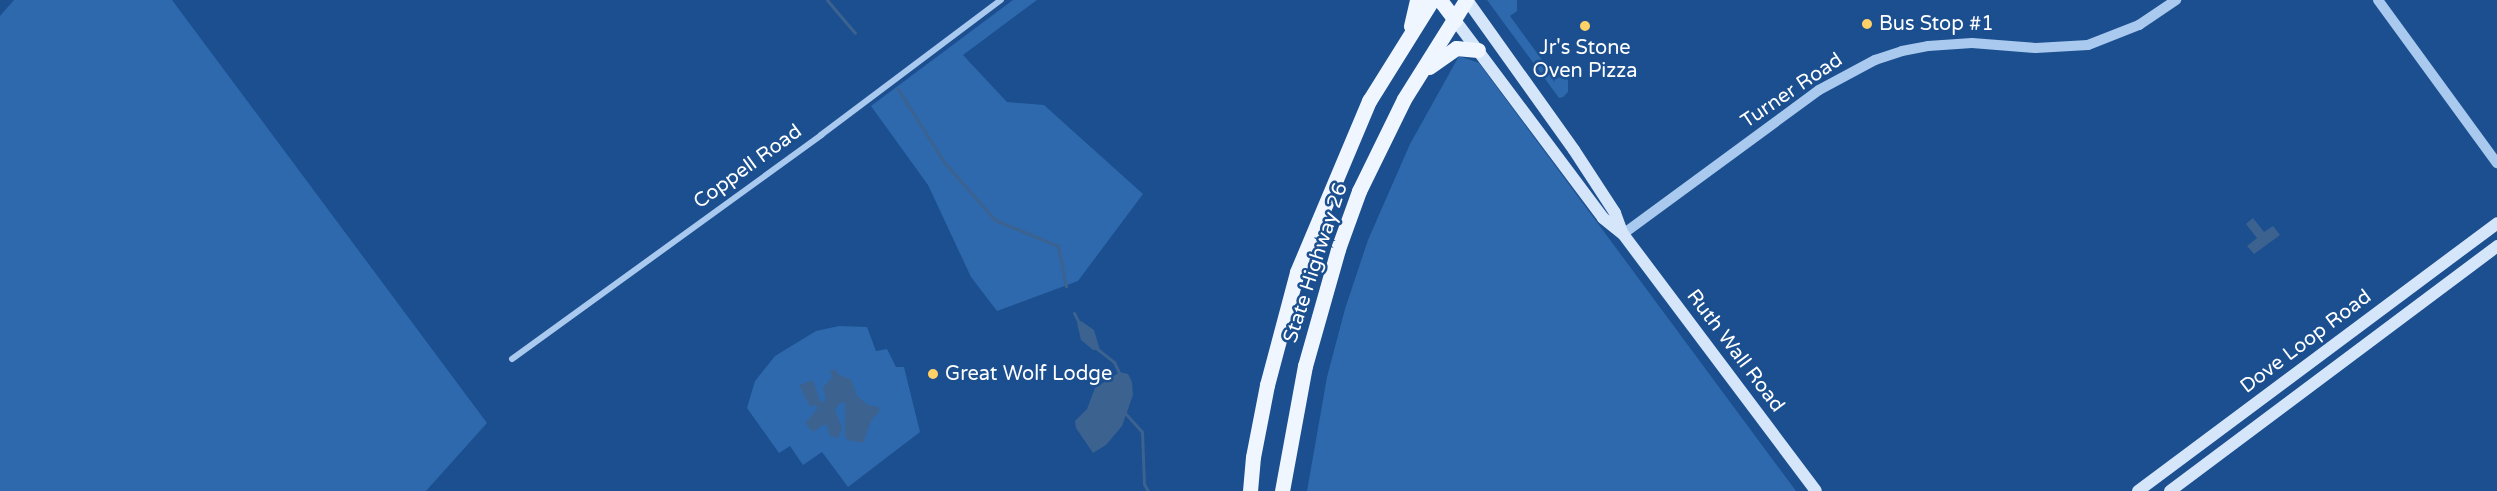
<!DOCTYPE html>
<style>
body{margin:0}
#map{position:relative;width:2497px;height:491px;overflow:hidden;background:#1b4f8f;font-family:"Varela Round",sans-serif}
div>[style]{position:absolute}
.green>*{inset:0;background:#2e69ad}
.water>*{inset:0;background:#3c6290}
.stream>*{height:3px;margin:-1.5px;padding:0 1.5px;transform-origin:1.5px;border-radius:1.5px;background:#3c6290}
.minor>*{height:6px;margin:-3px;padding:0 3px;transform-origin:3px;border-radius:3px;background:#a9c9ee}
.tertiary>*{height:10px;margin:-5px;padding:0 5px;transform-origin:5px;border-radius:5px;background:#a9c9ee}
.secondary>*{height:12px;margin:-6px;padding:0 6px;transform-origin:6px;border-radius:6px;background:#d6e6fa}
.primary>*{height:15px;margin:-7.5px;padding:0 7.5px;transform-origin:7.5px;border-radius:7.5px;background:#f0f6ff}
.dots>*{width:16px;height:16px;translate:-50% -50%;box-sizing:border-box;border:3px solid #1b4f8f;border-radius:50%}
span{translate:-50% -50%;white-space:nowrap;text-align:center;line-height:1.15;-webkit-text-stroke:5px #1b4f8f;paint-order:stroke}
.poi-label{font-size:20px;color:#fff}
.left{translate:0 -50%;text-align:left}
.street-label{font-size:20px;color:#fff}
</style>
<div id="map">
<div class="green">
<div style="clip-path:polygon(14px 0,172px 0,487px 423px,426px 491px,0 491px,0 16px)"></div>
<div style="clip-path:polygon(1013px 0,1037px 0,963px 55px,1007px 102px,1044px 105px,1143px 194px,1078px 281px,997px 311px,971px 277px,928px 185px,871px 106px)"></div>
<div style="clip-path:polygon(1487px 0,1517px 0,1517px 11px,1510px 16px,1556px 79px,1564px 75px,1568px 80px,1568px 92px,1563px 97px,1559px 98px)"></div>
<div style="clip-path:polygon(1459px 56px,1479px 63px,1796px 491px,1307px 491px,1327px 377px,1345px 309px,1368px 240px,1410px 144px)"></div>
<div style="clip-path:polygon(839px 326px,867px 327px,876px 351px,887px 349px,896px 367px,904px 367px,920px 432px,848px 487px,822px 452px,803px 465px,790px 446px,779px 453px,747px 408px,755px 381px,775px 356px,816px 331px)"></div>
</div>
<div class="water">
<div style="clip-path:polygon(2253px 218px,2264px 232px,2273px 226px,2280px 235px,2254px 254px,2247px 246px,2257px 238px,2246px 224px)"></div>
<div style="clip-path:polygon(1081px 321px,1094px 330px,1100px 350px,1093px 350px,1081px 340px,1077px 323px)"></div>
<div style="clip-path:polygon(835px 369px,839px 375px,851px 379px,857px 396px,868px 405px,879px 407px,879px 412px,871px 421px,863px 443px,848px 440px,845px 437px,845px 402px,839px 404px,835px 410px,842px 428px,838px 438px,830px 436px,827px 425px,823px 425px,813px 432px,805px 423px,818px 408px,815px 405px,810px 407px,799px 385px,813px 380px,820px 401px,824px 402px,826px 399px,823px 388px,832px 377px,830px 371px)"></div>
<div style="clip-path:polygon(1120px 372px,1128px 374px,1132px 382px,1133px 395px,1122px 426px,1106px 445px,1093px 453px,1076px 428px,1075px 421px,1087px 409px,1095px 388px)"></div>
</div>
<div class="stream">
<div style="left:827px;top:0;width:43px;rotate:49.7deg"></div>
<div style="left:898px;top:89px;width:86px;rotate:57.8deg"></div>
<div style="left:944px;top:162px;width:77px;rotate:48.7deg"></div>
<div style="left:995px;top:220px;width:68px;rotate:22.4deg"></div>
<div style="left:1058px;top:246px;width:41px;rotate:78.7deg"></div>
<div style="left:1074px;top:313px;width:13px;rotate:63deg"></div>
<div style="left:1096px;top:348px;width:23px;rotate:38deg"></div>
<div style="left:1114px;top:362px;width:14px;rotate:65deg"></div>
<div style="left:1125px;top:413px;width:25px;rotate:48deg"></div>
<div style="left:1142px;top:432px;width:52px;rotate:87.8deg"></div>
<div style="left:1144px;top:484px;width:8px;rotate:60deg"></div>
</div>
<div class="minor">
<div style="left:512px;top:359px;width:382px;rotate:-35.9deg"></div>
<div style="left:821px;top:135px;width:225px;rotate:-36.9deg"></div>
</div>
<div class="tertiary">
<div style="left:2378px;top:0;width:202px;rotate:53.9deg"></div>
<div style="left:1623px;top:234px;width:243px;rotate:-36.3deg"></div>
<div style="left:1819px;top:90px;width:64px;rotate:-28.2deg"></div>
<div style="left:1875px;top:60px;width:28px;rotate:-18deg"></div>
<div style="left:1902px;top:51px;width:26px;rotate:-11deg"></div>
<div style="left:1928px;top:46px;width:44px;rotate:-3.9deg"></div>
<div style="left:1972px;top:43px;width:64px;rotate:4.5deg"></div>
<div style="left:2036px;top:48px;width:52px;rotate:-3.3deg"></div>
<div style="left:2088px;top:45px;width:55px;rotate:-21.4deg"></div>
<div style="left:2139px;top:25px;width:45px;rotate:-34deg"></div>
</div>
<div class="secondary">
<div style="left:1467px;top:0;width:184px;rotate:54.5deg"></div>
<div style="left:1574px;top:150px;width:75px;rotate:56.9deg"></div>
<div style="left:1615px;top:213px;width:20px;rotate:70deg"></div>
<div style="left:1455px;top:20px;width:247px;rotate:53.2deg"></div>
<div style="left:1603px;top:218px;width:26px;rotate:39deg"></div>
<div style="left:1623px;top:234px;width:321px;rotate:53.1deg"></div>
<div style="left:2138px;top:491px;width:448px;rotate:-36.7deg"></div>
<div style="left:2170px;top:491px;width:409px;rotate:-36.8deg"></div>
</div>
<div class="primary">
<div style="left:1440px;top:0;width:25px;rotate:53deg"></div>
<div style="left:1411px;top:26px;width:27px;rotate:-77deg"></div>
<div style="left:1429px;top:67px;width:33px;rotate:-35deg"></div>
<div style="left:1456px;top:48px;width:22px;rotate:5deg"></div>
<div style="left:1250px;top:491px;width:34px;rotate:-85deg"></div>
<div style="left:1253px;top:457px;width:73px;rotate:-79deg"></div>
<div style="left:1267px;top:385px;width:117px;rotate:-75.1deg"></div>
<div style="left:1297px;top:272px;width:186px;rotate:-67.2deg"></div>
<div style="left:1369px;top:101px;width:119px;rotate:-58deg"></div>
<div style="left:1282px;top:491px;width:127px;rotate:-79.6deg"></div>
<div style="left:1305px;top:366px;width:122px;rotate:-74.2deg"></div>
<div style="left:1338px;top:249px;width:62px;rotate:-70.1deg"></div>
<div style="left:1359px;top:191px;width:102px;rotate:-63.9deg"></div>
<div style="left:1404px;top:99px;width:117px;rotate:-57.9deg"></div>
</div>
<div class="dots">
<div style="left:1867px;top:24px;background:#ffd166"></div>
<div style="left:1585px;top:26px;background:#ffd166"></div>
<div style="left:933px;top:374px;background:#ffd166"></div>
</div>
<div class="poi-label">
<span class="left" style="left:1879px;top:24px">Bus Stop #1</span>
<span style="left:1585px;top:60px">Jr's Stone<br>Oven Pizza</span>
<span class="left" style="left:945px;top:374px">Great Wolf Lodge</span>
</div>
<div class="street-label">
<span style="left:1792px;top:91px;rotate:-34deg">Turner Road</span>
<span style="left:748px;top:167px;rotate:-36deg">Coppell Road</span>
<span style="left:1316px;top:263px;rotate:-72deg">State Highway 26</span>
<span style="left:2306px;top:342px;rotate:-37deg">Dove Loop Road</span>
<span style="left:1735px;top:351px;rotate:53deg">Ruth Wall Road</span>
</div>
</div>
